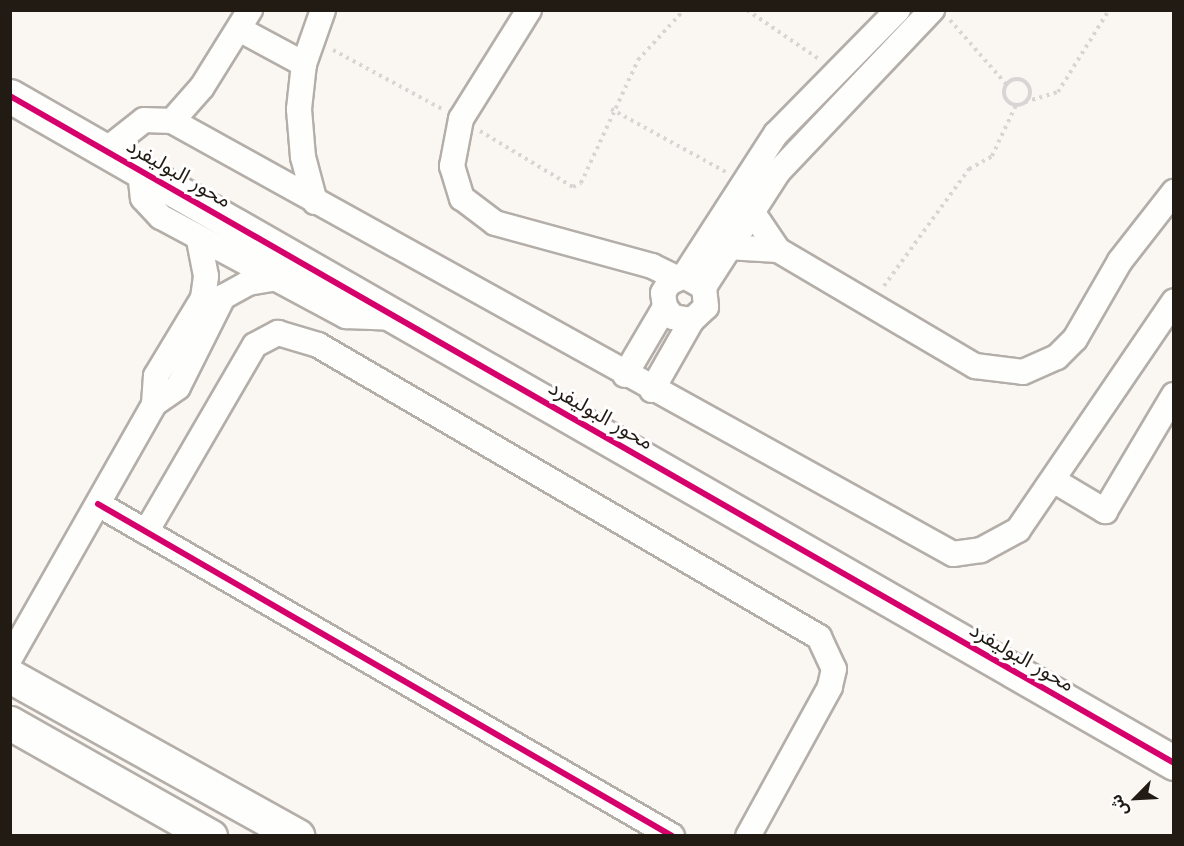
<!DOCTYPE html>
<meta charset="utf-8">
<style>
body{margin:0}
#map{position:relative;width:1184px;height:846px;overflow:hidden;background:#faf6f2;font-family:Arial,"Noto Sans Arabic",sans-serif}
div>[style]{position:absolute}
.path>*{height:4px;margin-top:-2px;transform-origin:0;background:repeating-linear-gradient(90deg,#d7d6d4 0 3px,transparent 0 7.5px)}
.path>.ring{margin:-2px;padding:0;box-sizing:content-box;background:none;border:4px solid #d7d6d4;border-radius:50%}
.roads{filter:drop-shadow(2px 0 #b4aea9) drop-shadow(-2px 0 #b4aea9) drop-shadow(0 2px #b4aea9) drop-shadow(0 -2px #b4aea9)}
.street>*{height:24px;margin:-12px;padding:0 12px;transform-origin:12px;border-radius:12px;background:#fefefd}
.secondary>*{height:33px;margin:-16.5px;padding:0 16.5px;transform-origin:16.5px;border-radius:16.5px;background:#fefefd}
.cycleway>*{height:6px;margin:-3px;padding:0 3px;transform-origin:3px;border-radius:3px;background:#d6006c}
span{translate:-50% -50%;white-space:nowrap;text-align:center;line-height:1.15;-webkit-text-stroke:6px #fff;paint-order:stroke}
.street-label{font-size:21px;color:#211b14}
.frame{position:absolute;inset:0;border:12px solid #211b14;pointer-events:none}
.north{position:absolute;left:1106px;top:768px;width:60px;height:60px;-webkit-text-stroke:4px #fff;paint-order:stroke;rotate:246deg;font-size:16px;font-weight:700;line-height:24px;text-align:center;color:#211b14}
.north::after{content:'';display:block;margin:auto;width:21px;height:27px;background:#211b14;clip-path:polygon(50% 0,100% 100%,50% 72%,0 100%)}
</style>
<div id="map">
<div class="path">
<div style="left:747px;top:10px;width:88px;rotate:34.4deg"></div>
<div style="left:950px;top:20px;width:85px;rotate:48.8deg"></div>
<div style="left:333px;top:50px;width:124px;rotate:28.4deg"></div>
<div class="ring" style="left:1004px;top:79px;width:22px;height:22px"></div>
<div style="left:1025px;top:102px;width:34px;rotate:-17deg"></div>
<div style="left:1058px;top:92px;width:97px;rotate:-58.1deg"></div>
<div style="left:611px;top:109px;width:131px;rotate:28.7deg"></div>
<div style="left:480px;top:131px;width:109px;rotate:31.1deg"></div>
<div style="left:573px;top:187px;width:9px;rotate:-27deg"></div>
<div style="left:581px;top:183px;width:136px;rotate:-65.1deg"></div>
<div style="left:638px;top:60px;width:68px;rotate:-47.4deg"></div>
<div style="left:884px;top:286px;width:145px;rotate:-54deg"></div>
<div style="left:969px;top:169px;width:26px;rotate:-29deg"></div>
<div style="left:992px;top:156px;width:56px;rotate:-64.8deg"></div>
</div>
<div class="roads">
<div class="street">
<div style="left:529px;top:10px;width:128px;rotate:122deg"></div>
<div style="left:461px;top:119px;width:48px;rotate:100.8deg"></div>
<div style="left:452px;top:166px;width:34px;rotate:73deg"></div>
<div style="left:462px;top:198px;width:41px;rotate:37.1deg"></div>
<div style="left:495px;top:223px;width:163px;rotate:15.3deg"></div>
<div style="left:652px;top:266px;width:28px;rotate:26deg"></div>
<div style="left:239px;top:29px;width:74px;rotate:28.3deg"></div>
<div style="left:172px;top:121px;width:45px;rotate:-48.6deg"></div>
<div style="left:202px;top:87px;width:91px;rotate:-58.1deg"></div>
<div style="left:106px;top:150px;width:48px;rotate:-38.3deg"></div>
<div style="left:144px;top:120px;width:28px;rotate:2deg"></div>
<div style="left:172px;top:121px;width:893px;rotate:29deg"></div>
<div style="left:953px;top:554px;width:28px;rotate:-8deg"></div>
<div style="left:981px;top:550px;width:42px;rotate:-28.4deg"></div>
<div style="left:1018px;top:530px;width:277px;rotate:-55.7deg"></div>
<div style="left:140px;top:171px;width:27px;rotate:84deg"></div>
<div style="left:143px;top:198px;width:26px;rotate:47deg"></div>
<div style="left:161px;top:217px;width:210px;rotate:28.2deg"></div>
<div style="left:346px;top:316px;width:52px;rotate:2.2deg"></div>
<div style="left:315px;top:202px;width:47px;rotate:-104.9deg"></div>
<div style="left:303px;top:157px;width:48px;rotate:-94.8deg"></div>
<div style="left:299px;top:109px;width:45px;rotate:-83.7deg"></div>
<div style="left:304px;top:64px;width:57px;rotate:-70.6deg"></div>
<div style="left:751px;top:210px;width:48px;rotate:56deg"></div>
<div style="left:727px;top:247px;width:51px;rotate:3.4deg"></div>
<div style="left:778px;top:250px;width:229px;rotate:30.5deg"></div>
<div style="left:975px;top:366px;width:48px;rotate:7.1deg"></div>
<div style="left:1023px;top:372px;width:37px;rotate:-24deg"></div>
<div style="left:1057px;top:357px;width:25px;rotate:-45deg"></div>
<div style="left:1075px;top:339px;width:90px;rotate:-60deg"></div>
<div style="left:1120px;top:261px;width:88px;rotate:-52deg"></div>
<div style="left:684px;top:276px;width:169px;rotate:-57.1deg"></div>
<div style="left:776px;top:134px;width:174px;rotate:-45.5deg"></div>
<div style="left:704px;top:287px;width:137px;rotate:-57.2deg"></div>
<div style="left:778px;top:172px;width:224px;rotate:-46.5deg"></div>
<div style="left:625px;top:375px;width:79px;rotate:-59.5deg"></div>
<div style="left:665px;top:307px;width:14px;rotate:-98deg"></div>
<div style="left:663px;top:293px;width:12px;rotate:-59deg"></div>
<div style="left:669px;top:283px;width:17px;rotate:-25deg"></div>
<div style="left:684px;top:276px;width:23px;rotate:29deg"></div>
<div style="left:704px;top:287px;width:20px;rotate:84deg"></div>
<div style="left:706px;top:307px;width:19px;rotate:137deg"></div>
<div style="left:692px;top:320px;width:19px;rotate:-171deg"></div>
<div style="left:673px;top:317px;width:13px;rotate:-129deg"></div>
<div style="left:652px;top:390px;width:81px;rotate:-60.3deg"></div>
<div style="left:154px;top:404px;width:29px;rotate:-35deg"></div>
<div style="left:178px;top:387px;width:101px;rotate:-63.4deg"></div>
<div style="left:223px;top:297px;width:29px;rotate:-29deg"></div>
<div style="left:248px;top:283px;width:27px;rotate:-10deg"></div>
<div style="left:1053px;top:480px;width:61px;rotate:30.8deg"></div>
<div style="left:1105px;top:511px;width:135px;rotate:-59.3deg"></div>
<div style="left:98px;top:504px;width:663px;rotate:30.04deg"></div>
<div style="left:146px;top:532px;width:216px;rotate:-59.8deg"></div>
<div style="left:255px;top:345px;width:26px;rotate:-28deg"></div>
<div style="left:278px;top:333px;width:42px;rotate:16.7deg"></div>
<div style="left:318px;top:345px;width:580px;rotate:30.24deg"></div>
<div style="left:819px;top:637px;width:35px;rotate:65deg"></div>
<div style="left:834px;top:669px;width:18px;rotate:103deg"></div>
<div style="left:830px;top:687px;width:170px;rotate:118.8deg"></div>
<div style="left:10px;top:658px;width:292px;rotate:-60.4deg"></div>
<div style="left:154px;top:404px;width:28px;rotate:-86deg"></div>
<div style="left:156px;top:376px;width:91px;rotate:-58.9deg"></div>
<div style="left:203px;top:298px;width:22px;rotate:-82deg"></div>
<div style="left:206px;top:276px;width:38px;rotate:-101deg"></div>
</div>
<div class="secondary">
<div style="left:10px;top:96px;width:1342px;rotate:29.81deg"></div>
<div style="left:10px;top:676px;width:329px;rotate:29.1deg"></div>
<div style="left:10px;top:723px;width:230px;rotate:29.5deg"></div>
</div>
</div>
<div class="cycleway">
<div style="left:10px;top:96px;width:1342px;rotate:29.81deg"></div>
<div style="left:98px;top:504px;width:663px;rotate:30.04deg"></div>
</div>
<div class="street-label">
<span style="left:179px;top:173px;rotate:30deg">محور البوليفرد</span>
<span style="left:601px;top:415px;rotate:30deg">محور البوليفرد</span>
<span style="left:1022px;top:657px;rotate:30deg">محور البوليفرد</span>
</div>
<div class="frame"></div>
<div class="north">ش</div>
</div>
